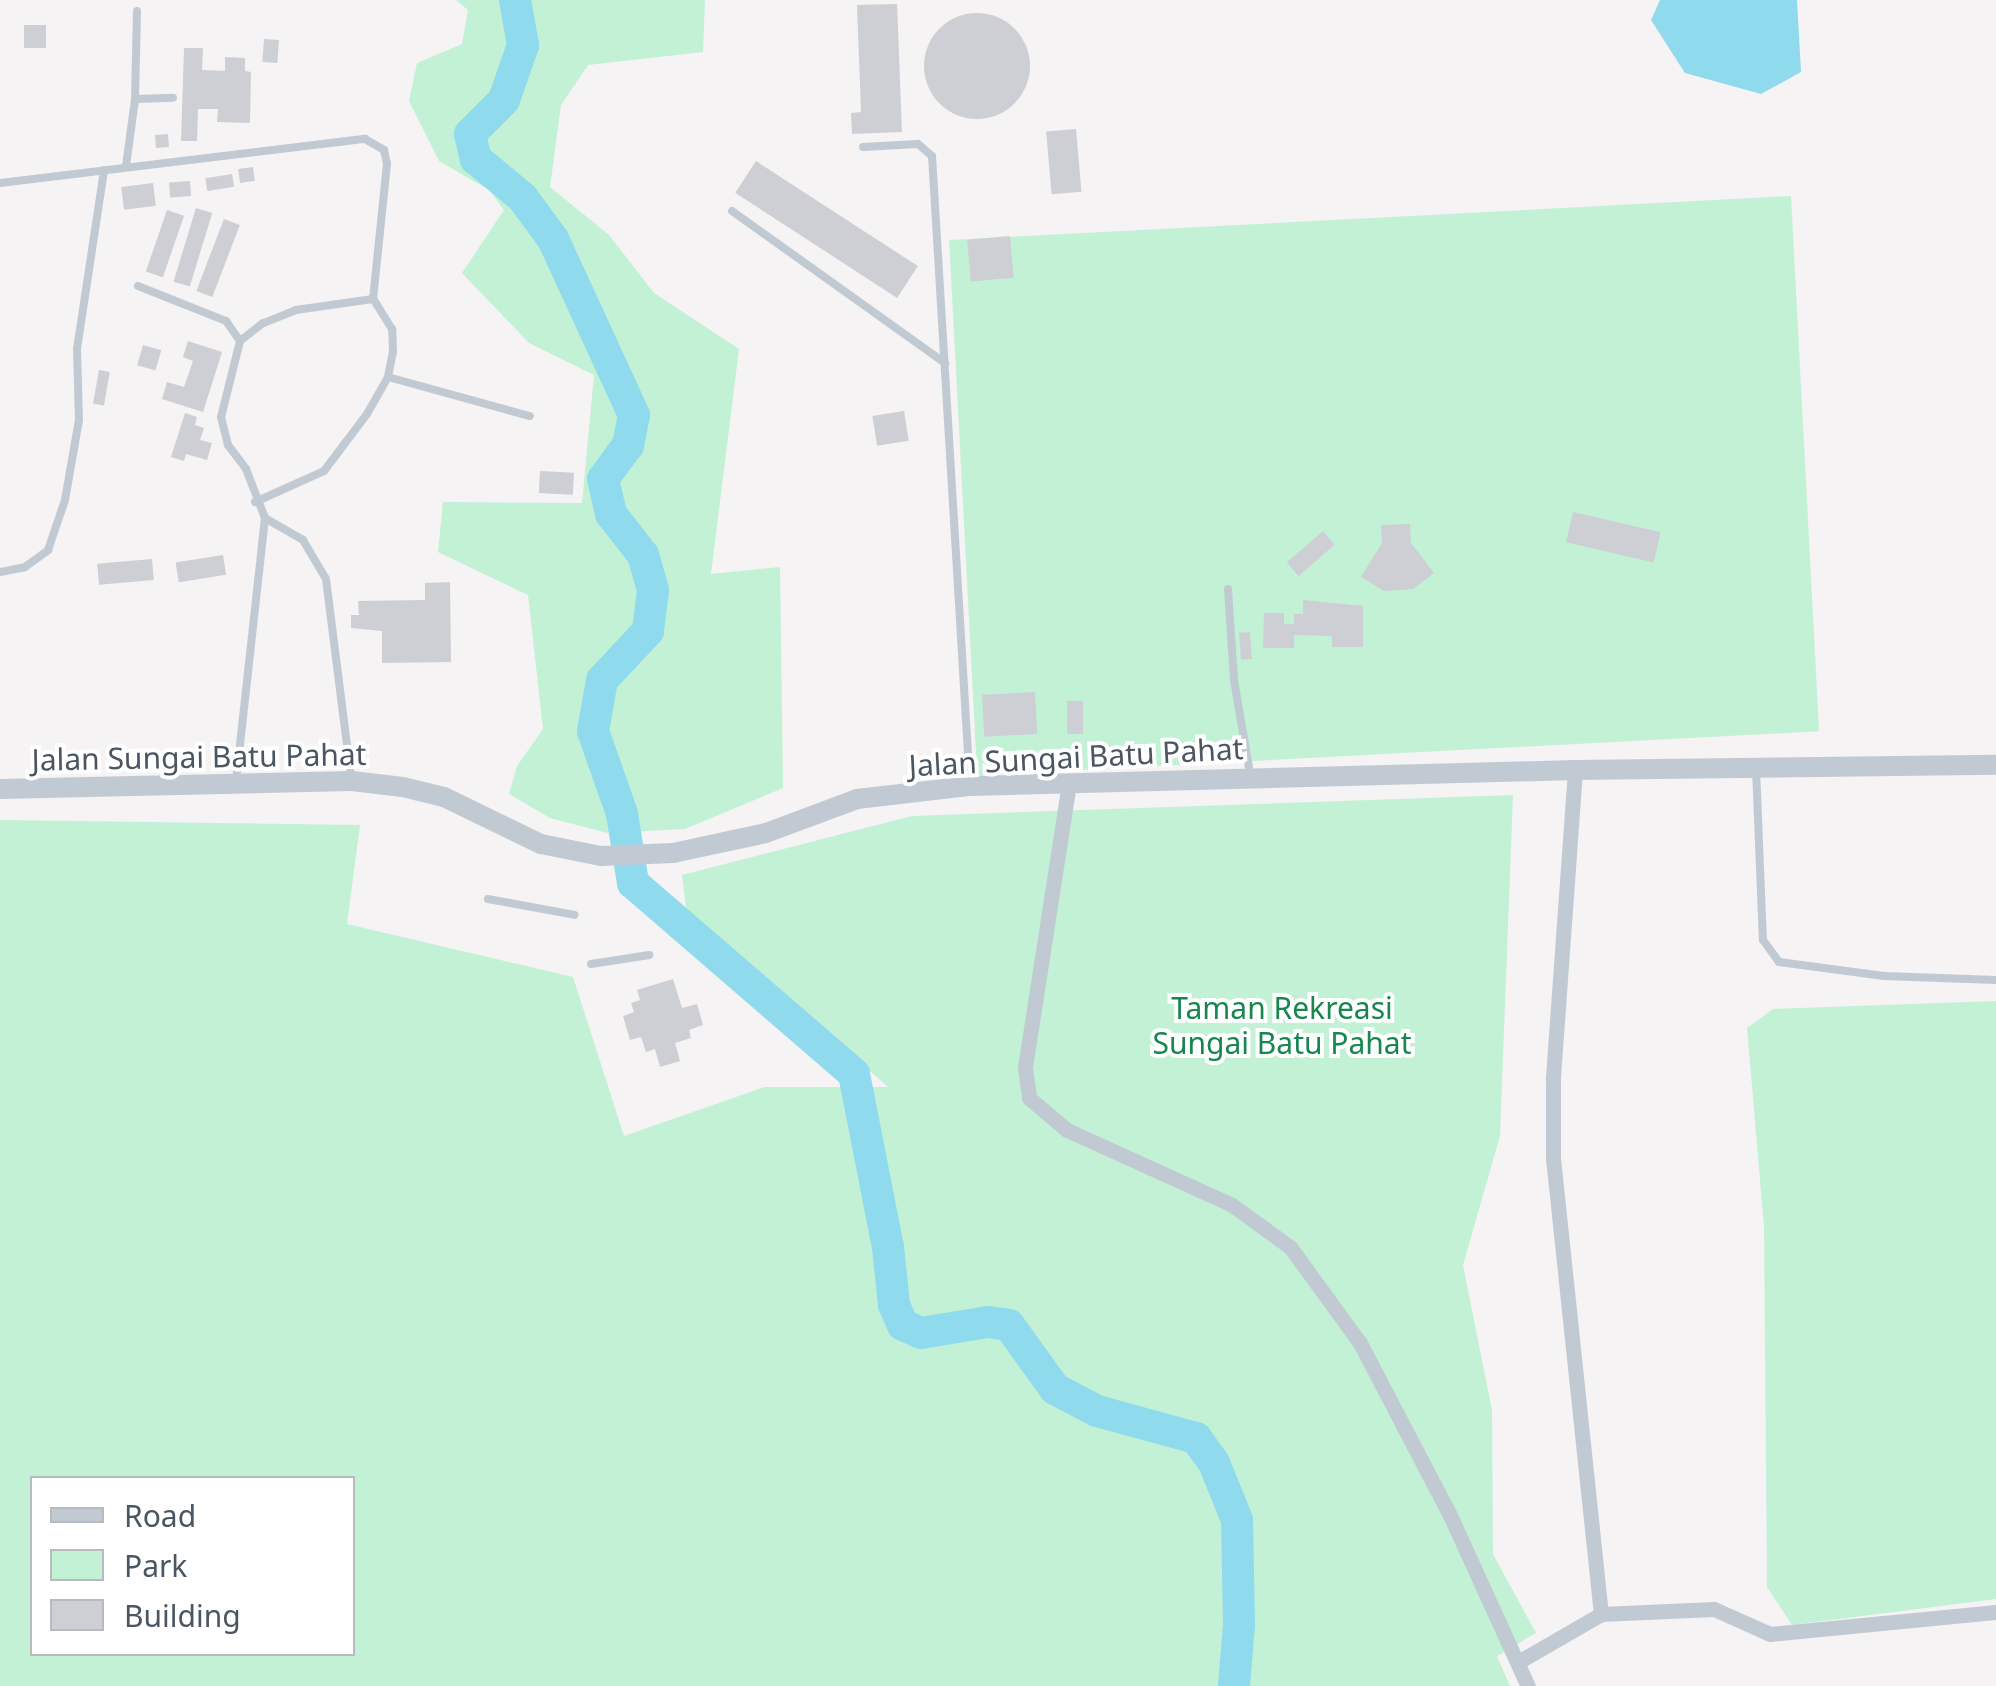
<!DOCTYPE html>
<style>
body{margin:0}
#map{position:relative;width:1996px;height:1686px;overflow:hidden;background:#f5f3f3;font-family:"Noto Sans",sans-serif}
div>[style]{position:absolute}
.green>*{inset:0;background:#c3f1d5;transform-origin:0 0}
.water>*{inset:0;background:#90daee}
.river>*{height:32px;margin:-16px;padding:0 16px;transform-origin:16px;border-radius:16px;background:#90daee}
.building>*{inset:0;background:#cdcfd5;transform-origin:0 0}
.round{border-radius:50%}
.service>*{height:8px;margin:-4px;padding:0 4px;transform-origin:4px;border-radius:4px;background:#c1cad2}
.minor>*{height:15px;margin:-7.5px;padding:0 7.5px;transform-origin:7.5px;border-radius:7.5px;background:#c1cad2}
.tertiary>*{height:20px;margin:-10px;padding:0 10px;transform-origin:10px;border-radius:10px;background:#c1cad2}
span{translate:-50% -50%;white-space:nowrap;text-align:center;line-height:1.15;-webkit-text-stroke:8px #fff;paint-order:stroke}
.street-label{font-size:30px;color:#4a5661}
.park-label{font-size:30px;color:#17864f}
.legend{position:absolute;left:30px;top:1476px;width:325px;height:180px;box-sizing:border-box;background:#fff;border:2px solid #b7bbc0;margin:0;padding:12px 18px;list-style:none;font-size:30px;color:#4a5661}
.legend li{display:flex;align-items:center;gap:20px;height:50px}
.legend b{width:50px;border:2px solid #b7bbc0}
</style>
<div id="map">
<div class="green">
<div style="clip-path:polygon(456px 0,705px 0,703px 52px,588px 65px,561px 105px,550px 187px,609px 235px,654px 293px,739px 349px,711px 574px,780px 567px,783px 788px,685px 829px,608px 833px,550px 818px,509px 794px,517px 766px,543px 729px,528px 595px,438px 552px,443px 502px,582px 503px,594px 375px,529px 343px,462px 273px,504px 210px,489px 190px,439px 161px,409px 101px,417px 63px,462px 44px,468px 10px)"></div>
<div style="left:1791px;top:196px;width:536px;height:843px;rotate:87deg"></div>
<div style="clip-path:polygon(evenodd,1513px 795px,1500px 1136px,1463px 1265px,1492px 1410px,1493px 1554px,1536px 1633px,1497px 1656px,1510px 1686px,0 1686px,0 820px,360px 825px,347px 924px,573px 977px,624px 1136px,765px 1087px,888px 1087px,686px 909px,682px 875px,912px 816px,1513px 795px,32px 1478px,352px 1478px,352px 1654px,32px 1654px,32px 1478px)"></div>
<div style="clip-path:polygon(1996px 1001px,1996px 1599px,1792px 1625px,1767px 1587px,1764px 1227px,1747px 1028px,1773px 1009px)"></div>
</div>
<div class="water">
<div style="clip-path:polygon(1660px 0,1797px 0,1801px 72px,1761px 94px,1685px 73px,1651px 20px)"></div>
</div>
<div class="river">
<div style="left:515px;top:0;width:46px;rotate:79.9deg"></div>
<div style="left:523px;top:45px;width:58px;rotate:109.1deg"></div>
<div style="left:504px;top:100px;width:48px;rotate:135deg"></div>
<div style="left:470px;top:134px;width:26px;rotate:77deg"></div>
<div style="left:476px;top:159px;width:60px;rotate:39.6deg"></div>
<div style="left:522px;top:197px;width:52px;rotate:53.6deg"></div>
<div style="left:553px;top:239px;width:194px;rotate:65.3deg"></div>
<div style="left:634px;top:415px;width:31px;rotate:101deg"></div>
<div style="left:628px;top:445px;width:42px;rotate:126.3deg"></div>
<div style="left:603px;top:479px;width:36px;rotate:77deg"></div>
<div style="left:611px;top:514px;width:52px;rotate:52deg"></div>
<div style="left:643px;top:555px;width:36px;rotate:74deg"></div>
<div style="left:653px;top:590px;width:41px;rotate:97deg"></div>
<div style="left:648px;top:631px;width:67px;rotate:133.2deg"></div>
<div style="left:602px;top:680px;width:52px;rotate:100deg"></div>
<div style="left:593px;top:731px;width:88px;rotate:70.7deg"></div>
<div style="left:622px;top:814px;width:70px;rotate:80.9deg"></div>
<div style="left:633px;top:883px;width:292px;rotate:40.8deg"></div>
<div style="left:854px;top:1074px;width:176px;rotate:78.9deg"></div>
<div style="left:888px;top:1247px;width:58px;rotate:84.1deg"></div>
<div style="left:894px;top:1305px;width:22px;rotate:66deg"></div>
<div style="left:903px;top:1325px;width:20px;rotate:24deg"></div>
<div style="left:921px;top:1333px;width:68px;rotate:-9.3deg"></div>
<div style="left:988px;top:1322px;width:21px;rotate:8deg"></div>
<div style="left:1009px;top:1325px;width:79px;rotate:54.3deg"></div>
<div style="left:1055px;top:1389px;width:47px;rotate:27.6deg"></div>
<div style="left:1097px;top:1411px;width:103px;rotate:15.3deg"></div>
<div style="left:1196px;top:1438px;width:31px;rotate:54deg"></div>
<div style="left:1214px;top:1463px;width:61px;rotate:68deg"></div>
<div style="left:1237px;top:1520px;width:105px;rotate:88.9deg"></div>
<div style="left:1239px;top:1625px;width:61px;rotate:94.7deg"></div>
</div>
<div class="building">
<div style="clip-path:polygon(897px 4px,902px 132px,852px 134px,851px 113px,861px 112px,857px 5px)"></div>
<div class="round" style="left:924px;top:13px;width:106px;height:106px"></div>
<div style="left:24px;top:25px;width:22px;height:23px"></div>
<div style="left:264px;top:39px;width:15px;height:23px;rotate:4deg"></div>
<div style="clip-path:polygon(184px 48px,203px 48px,202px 70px,225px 71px,225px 57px,245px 58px,245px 71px,251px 72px,250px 123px,217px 122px,218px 109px,198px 109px,197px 141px,181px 141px)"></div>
<div style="left:1076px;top:129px;width:63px;height:30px;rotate:85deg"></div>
<div style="left:168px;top:134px;width:13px;height:13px;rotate:86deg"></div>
<div style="left:756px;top:161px;width:193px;height:38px;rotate:33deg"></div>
<div style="left:253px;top:167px;width:14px;height:15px;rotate:82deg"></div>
<div style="left:232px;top:174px;width:13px;height:27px;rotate:81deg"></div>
<div style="left:190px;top:181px;width:15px;height:21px;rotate:86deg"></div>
<div style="left:153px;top:183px;width:23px;height:32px;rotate:83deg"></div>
<div style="left:196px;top:208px;width:17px;height:77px;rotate:17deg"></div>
<div style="left:167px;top:210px;width:18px;height:65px;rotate:19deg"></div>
<div style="left:224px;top:219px;width:17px;height:77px;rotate:21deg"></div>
<div style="left:1010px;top:236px;width:42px;height:43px;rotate:85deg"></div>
<div style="clip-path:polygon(188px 341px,222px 352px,203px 412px,162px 399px,167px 382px,184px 387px,193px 361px,183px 357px)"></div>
<div style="left:143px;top:345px;width:19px;height:21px;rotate:16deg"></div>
<div style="left:99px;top:370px;width:11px;height:34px;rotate:10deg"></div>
<div style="left:904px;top:411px;width:30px;height:32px;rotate:81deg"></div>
<div style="clip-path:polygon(185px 413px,197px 417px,195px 425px,204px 428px,200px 440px,212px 443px,207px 460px,186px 454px,184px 461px,171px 457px)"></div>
<div style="left:540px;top:471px;width:34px;height:22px;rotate:3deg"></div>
<div style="left:1573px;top:512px;width:90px;height:31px;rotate:13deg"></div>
<div style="clip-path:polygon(1410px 524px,1411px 543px,1434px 573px,1413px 589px,1384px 591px,1361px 577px,1382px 543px,1381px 525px)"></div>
<div style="left:1323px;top:531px;width:18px;height:48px;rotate:49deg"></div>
<div style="left:223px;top:555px;width:20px;height:48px;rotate:81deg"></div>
<div style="left:152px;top:559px;width:21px;height:55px;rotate:85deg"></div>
<div style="clip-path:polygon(450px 582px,451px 662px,382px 663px,382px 631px,351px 628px,351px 615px,359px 615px,358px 601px,425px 600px,425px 583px)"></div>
<div style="clip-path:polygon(1303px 600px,1363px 606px,1363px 647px,1332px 647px,1332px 636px,1294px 635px,1294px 648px,1263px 648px,1264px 613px,1284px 613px,1284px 624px,1294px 624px,1294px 614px,1303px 614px)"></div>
<div style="left:1250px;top:632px;width:27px;height:11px;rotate:86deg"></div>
<div style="left:1035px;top:692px;width:42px;height:53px;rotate:87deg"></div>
<div style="left:1067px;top:701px;width:16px;height:33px"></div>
<div style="clip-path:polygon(673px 979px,682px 1008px,697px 1004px,703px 1025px,689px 1030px,691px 1038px,675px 1043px,680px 1061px,660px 1067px,655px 1049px,646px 1052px,641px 1037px,630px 1040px,623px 1016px,634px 1012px,631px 1003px,640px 1000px,637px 990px)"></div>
</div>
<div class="service">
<div style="left:135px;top:99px;width:38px;rotate:-2deg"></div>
<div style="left:863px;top:147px;width:55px;rotate:-3.1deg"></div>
<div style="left:918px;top:144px;width:18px;rotate:41deg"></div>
<div style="left:932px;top:156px;width:631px;rotate:86.55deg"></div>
<div style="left:126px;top:166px;width:68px;rotate:-82.3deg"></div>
<div style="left:135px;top:99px;width:88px;rotate:-88.7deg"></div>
<div style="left:0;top:183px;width:368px;rotate:-6.9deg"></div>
<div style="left:365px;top:139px;width:22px;rotate:30deg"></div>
<div style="left:384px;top:150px;width:14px;rotate:78deg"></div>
<div style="left:387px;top:164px;width:136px;rotate:95.9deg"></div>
<div style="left:373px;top:299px;width:78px;rotate:171.9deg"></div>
<div style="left:296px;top:310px;width:35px;rotate:158deg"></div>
<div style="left:263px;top:323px;width:29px;rotate:142deg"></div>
<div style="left:240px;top:341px;width:78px;rotate:104deg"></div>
<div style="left:221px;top:417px;width:29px;rotate:76deg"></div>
<div style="left:228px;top:445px;width:30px;rotate:53deg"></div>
<div style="left:246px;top:469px;width:53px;rotate:68.8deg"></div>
<div style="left:265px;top:518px;width:265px;rotate:96.3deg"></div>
<div style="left:732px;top:211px;width:262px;rotate:35.5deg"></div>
<div style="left:138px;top:286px;width:95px;rotate:21.7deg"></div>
<div style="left:226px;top:321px;width:24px;rotate:55deg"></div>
<div style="left:388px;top:377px;width:147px;rotate:15.4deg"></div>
<div style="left:255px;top:502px;width:76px;rotate:-24.2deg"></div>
<div style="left:324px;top:471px;width:71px;rotate:-53deg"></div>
<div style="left:367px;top:414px;width:43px;rotate:-60.4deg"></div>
<div style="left:388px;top:377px;width:25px;rotate:-79deg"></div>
<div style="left:393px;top:352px;width:23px;rotate:-92deg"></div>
<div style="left:392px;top:329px;width:36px;rotate:-122deg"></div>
<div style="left:265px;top:518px;width:44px;rotate:30.1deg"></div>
<div style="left:303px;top:540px;width:45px;rotate:59.5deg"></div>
<div style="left:326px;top:579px;width:200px;rotate:82.8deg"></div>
<div style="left:0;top:572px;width:25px;rotate:-11deg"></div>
<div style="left:25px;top:567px;width:29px;rotate:-36deg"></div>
<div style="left:48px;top:550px;width:53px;rotate:-71.2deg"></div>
<div style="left:65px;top:500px;width:81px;rotate:-80.1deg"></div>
<div style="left:79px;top:420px;width:71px;rotate:-91.6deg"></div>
<div style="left:77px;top:349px;width:181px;rotate:-81.4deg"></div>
<div style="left:1228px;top:589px;width:91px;rotate:86.2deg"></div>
<div style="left:1234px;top:680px;width:95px;rotate:80.3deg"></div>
<div style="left:1756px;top:768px;width:172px;rotate:87.7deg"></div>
<div style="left:1763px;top:940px;width:27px;rotate:54deg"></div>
<div style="left:1779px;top:962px;width:106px;rotate:7.6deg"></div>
<div style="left:1884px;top:976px;width:112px;rotate:2deg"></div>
<div style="left:488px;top:899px;width:88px;rotate:10.4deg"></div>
<div style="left:591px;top:964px;width:59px;rotate:-8.8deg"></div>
</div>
<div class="minor">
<div style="left:1575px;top:770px;width:311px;rotate:94.1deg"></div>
<div style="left:1553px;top:1080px;width:78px;rotate:90deg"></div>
<div style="left:1553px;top:1158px;width:459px;rotate:84deg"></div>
<div style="left:1069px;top:783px;width:288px;rotate:98.8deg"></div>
<div style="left:1025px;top:1068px;width:30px;rotate:82deg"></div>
<div style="left:1029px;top:1098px;width:50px;rotate:40.1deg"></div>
<div style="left:1067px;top:1130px;width:181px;rotate:24.4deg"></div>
<div style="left:1232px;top:1205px;width:72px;rotate:35.9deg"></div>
<div style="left:1290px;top:1247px;width:119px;rotate:53.9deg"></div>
<div style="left:1360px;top:1343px;width:192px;rotate:62.4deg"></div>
<div style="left:1449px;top:1513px;width:190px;rotate:65.5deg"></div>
<div style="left:1518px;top:1662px;width:96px;rotate:-30deg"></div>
<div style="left:1601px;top:1614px;width:113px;rotate:-2.5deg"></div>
<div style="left:1714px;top:1609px;width:61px;rotate:24.1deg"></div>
<div style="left:1770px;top:1634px;width:227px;rotate:-5.6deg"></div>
</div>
<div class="tertiary">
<div style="left:0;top:789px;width:352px;rotate:-1.3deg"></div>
<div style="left:352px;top:781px;width:51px;rotate:6.7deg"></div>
<div style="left:403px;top:787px;width:42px;rotate:13.7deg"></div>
<div style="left:444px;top:797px;width:108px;rotate:25.9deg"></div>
<div style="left:541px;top:844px;width:61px;rotate:11.3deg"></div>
<div style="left:601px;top:856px;width:72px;rotate:-2.4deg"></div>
<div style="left:673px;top:853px;width:95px;rotate:-12.1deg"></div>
<div style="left:766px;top:833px;width:97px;rotate:-20.5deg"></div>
<div style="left:857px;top:799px;width:114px;rotate:-6.6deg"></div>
<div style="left:970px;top:786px;width:605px;rotate:-1.51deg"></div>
<div style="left:1575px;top:770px;width:421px;rotate:-0.7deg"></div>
</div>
<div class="street-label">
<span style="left:199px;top:757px;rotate:-1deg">Jalan Sungai Batu Pahat</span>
<span style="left:1076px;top:757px;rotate:-3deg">Jalan Sungai Batu Pahat</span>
</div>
<div class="park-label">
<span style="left:1282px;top:1025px">Taman Rekreasi<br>Sungai Batu Pahat</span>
</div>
<ul class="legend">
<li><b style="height:12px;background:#c1cad2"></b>Road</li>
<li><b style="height:28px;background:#c3f1d5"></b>Park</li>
<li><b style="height:28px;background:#cdcfd5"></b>Building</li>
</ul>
</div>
